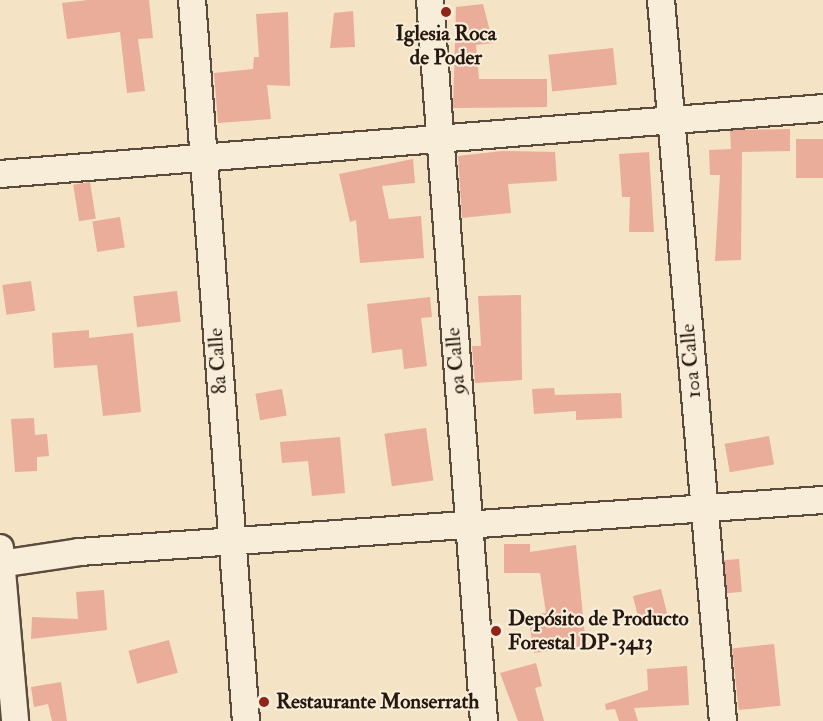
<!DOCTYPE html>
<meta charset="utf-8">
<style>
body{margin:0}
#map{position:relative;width:823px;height:721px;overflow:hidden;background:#f4e3c4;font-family:"IM FELL Double Pica",serif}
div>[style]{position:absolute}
.building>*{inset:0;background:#e9ad9a;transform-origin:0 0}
.roads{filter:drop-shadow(2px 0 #5a4b3c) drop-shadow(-2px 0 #5a4b3c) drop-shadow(0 2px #5a4b3c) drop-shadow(0 -2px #5a4b3c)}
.minor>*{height:26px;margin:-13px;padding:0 13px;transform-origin:13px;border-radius:13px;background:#f8edd9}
.dots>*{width:16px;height:16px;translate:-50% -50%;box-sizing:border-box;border:3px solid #f8edd9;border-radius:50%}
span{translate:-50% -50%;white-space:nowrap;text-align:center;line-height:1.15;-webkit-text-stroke:4.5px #f8edd9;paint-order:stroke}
.poi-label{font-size:21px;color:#26180f;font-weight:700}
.left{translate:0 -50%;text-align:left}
.street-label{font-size:21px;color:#26180f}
</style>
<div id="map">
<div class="building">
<div style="clip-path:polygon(88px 0,149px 0,153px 38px,138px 39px,145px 91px,127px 93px,120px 32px,67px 39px,62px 3px)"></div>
<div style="clip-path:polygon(483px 4px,493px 43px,476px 45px,479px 79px,547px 79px,547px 107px,453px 108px,456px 7px)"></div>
<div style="clip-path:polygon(353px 11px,355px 47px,330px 48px,334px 13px)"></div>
<div style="clip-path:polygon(288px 12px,290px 86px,267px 85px,271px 119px,218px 123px,214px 73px,253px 69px,254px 57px,259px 57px,256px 14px)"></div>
<div style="left:613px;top:48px;width:37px;height:65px;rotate:84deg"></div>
<div style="clip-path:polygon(790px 129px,790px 151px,742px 152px,741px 260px,715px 261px,720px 175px,710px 175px,709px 150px,731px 149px,730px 130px)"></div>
<div style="left:823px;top:139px;width:39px;height:27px;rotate:90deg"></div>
<div style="clip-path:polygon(502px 151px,555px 152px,557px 181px,508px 184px,511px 213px,462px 218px,458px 156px)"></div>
<div style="clip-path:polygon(649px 152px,654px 232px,629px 232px,630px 197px,622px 197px,619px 154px)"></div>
<div style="clip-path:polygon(413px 159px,415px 183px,382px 186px,389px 219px,421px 216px,424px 258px,360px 263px,356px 220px,350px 222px,339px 174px)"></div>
<div style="left:90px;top:182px;width:37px;height:17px;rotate:81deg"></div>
<div style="left:120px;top:217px;width:31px;height:28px;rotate:81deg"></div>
<div style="left:31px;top:281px;width:30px;height:29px;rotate:82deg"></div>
<div style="left:177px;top:291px;width:31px;height:44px;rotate:83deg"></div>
<div style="clip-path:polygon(521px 295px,522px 380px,475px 383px,472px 346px,481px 346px,478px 296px)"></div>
<div style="clip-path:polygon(430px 297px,432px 317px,421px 318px,427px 366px,404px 369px,402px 349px,372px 353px,367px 304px)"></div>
<div style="clip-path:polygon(89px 330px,89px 338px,133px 333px,141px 412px,103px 416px,97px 365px,54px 368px,52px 333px)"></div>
<div style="clip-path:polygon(554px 388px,555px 395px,621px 393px,622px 418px,576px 420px,576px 411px,534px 414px,532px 389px)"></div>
<div style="left:282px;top:389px;width:27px;height:27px;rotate:80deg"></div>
<div style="clip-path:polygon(34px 418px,35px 435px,47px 434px,49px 456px,37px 457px,37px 471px,15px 472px,11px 419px)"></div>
<div style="left:426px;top:428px;width:53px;height:42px;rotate:82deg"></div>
<div style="left:769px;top:436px;width:29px;height:45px;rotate:80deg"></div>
<div style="clip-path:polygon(340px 437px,345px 493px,312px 496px,308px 461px,282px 463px,280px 442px)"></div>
<div style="clip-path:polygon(504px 544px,530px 544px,530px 552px,576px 545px,586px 646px,534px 653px,528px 615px,546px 613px,540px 573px,504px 573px)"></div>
<div style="left:739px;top:559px;width:33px;height:15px;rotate:85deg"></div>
<div style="left:661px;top:589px;width:25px;height:29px;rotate:76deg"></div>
<div style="clip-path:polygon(104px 590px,107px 630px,31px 639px,32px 617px,78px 619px,76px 592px)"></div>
<div style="left:169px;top:640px;width:34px;height:42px;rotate:75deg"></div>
<div style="left:774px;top:644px;width:62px;height:42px;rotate:84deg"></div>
<div style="clip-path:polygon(536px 663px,542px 686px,535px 688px,544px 721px,518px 721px,500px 673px)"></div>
<div style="clip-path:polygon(687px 666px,689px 705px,634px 708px,638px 721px,619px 721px,615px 709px,606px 710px,605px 704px,648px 690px,647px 669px)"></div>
<div style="clip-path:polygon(61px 682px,67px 721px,52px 721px,48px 704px,34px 707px,31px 687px)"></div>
</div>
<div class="roads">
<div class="minor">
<div style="left:192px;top:0;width:723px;rotate:85.72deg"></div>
<div style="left:430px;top:0;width:723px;rotate:85.72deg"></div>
<div style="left:661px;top:0;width:724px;rotate:85.09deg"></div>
<div style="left:0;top:174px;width:826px;rotate:-4.58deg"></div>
<div style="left:0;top:548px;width:174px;rotate:85deg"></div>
<div style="left:0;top:564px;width:80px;rotate:-8.6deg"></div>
<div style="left:79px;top:552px;width:746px;rotate:-4deg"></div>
</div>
</div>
<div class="dots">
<div style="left:446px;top:12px;background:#8f2418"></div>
<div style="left:496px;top:631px;background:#8f2418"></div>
<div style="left:264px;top:702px;background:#8f2418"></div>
</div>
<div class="poi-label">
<span style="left:446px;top:46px">Iglesia Roca<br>de Poder</span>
<span class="left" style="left:508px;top:631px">Depósito de Producto<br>Forestal DP-3413</span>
<span class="left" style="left:276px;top:702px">Restaurante Monserrath</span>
</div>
<div class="street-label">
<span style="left:218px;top:361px;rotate:-94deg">8a Calle</span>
<span style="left:456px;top:361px;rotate:-95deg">9a Calle</span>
<span style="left:691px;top:361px;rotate:-95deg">10a Calle</span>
</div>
</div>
